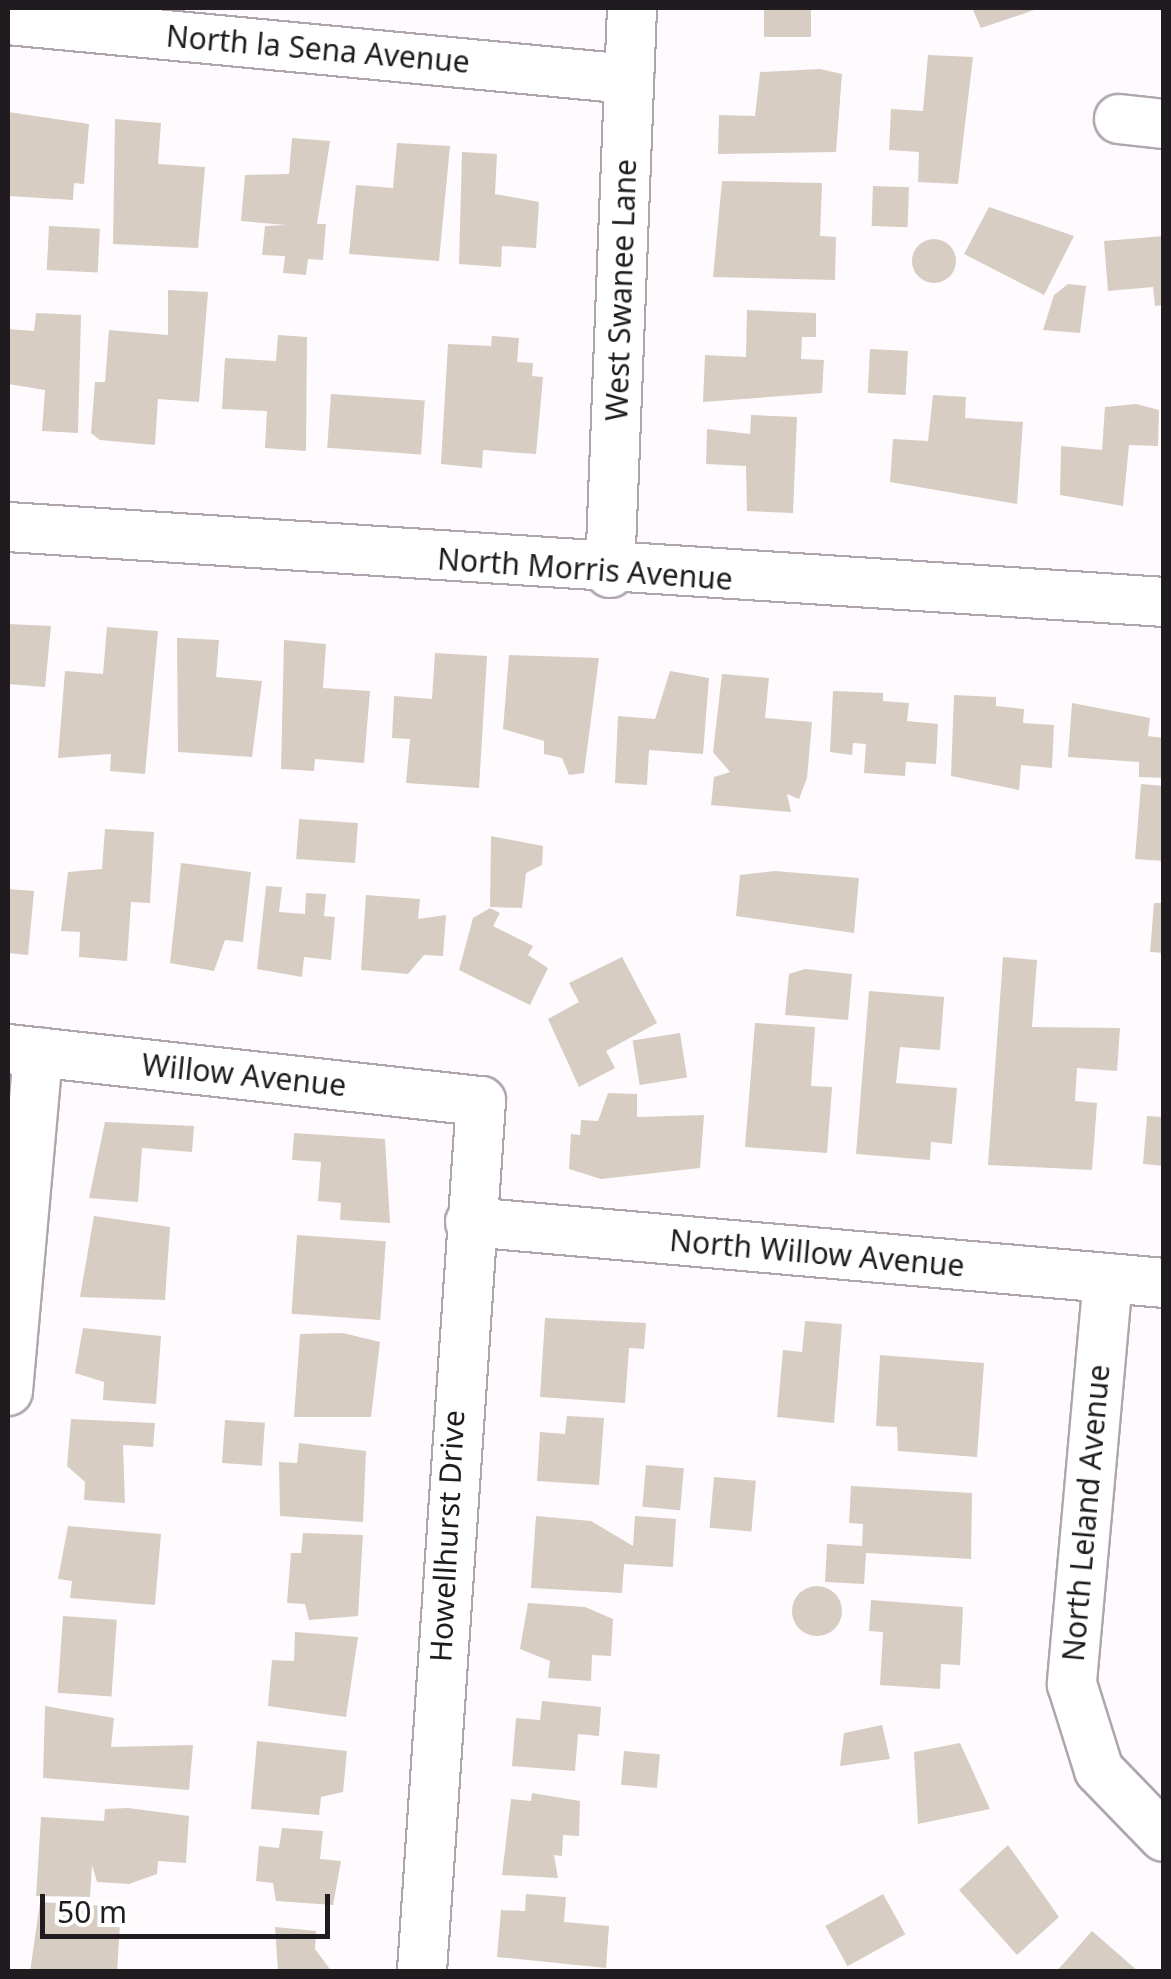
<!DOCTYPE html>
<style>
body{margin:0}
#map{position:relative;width:1171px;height:1979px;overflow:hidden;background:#fefafe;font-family:"Noto Sans",sans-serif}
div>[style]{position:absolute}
.building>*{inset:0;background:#d8cdc3;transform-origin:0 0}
.round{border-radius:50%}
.roads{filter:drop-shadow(2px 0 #aea5af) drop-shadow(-2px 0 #aea5af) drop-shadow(0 2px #aea5af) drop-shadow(0 -2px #aea5af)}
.street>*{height:48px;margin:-24px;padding:0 24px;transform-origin:24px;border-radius:24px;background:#fff}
span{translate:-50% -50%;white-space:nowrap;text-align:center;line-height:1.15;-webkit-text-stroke:8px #fff;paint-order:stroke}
.street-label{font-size:30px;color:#1f1b1f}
.frame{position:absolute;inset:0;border:10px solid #1f1b1f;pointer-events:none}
.scale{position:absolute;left:40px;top:1894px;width:290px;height:45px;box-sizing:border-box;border:5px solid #1f1b1f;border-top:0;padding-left:12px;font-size:30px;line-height:35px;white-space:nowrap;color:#1f1b1f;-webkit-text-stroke:8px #fff;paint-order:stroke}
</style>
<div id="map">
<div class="building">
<div style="left:764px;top:8px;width:47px;height:29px"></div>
<div style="clip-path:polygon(972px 8px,1040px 8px,981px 28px)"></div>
<div style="clip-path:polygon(928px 55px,973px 57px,958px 184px,918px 182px,919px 152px,889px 150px,891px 109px,923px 111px)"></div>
<div style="clip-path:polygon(820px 69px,842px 74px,836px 152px,718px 154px,719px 115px,755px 116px,760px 72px)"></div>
<div style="clip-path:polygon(8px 112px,89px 124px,84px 184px,74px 183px,73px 200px,8px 196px)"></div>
<div style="clip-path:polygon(115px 119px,161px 123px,158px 164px,205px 167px,198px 248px,113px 244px)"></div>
<div style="clip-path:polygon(292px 138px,330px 141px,317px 224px,326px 224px,323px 260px,308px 259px,306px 275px,283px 273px,285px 256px,262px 255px,265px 226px,286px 225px,241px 221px,245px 175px,289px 174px)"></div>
<div style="clip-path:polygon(397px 143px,450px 146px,439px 261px,349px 254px,356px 185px,393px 188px)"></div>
<div style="clip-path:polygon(462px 152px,497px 154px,495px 194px,539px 202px,536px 248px,502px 246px,501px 267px,459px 264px)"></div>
<div style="clip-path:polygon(722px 181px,822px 183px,820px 236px,836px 237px,835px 280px,713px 277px)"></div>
<div style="left:873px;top:186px;width:36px;height:40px;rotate:2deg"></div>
<div style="clip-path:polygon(989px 207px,1074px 236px,1044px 295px,964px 254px)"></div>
<div style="left:49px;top:226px;width:51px;height:44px;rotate:3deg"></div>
<div style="clip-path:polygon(1164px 236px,1164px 305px,1155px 306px,1153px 287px,1108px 291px,1104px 241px)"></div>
<div class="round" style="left:912px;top:239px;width:44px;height:44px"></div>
<div style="clip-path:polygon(1068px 284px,1086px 286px,1080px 333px,1043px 330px,1054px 295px)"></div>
<div style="clip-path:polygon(168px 290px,208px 292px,199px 402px,158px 399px,155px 445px,100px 440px,91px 433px,95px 382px,105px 382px,109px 330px,168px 335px)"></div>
<div style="clip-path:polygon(747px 310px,816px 313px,816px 337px,802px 337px,801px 359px,824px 360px,822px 393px,703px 402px,705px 355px,746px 357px)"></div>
<div style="clip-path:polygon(36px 313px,81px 315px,78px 433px,42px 431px,45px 390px,8px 384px,8px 329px,34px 331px)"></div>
<div style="clip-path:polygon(278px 335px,307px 337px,306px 451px,265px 448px,267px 411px,222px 409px,225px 358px,276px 361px)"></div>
<div style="clip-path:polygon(492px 336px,519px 338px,517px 362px,533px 363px,532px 376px,543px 377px,536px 454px,483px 450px,482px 468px,441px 464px,448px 344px,491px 346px)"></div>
<div style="left:870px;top:349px;width:38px;height:44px;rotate:3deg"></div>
<div style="left:331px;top:394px;width:94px;height:54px;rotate:4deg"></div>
<div style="clip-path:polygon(933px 395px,966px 397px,965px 418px,1023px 422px,1017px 504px,890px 482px,893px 439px,928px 441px)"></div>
<div style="clip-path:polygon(1136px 404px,1159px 410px,1158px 446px,1129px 445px,1123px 506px,1060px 495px,1061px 446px,1102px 450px,1105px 407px)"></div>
<div style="clip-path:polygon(751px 415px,797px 417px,793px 513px,747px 511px,746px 466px,706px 464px,707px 429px,750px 434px)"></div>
<div style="clip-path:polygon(8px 624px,51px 626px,45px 687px,8px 684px)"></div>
<div style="clip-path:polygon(107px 627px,158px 631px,145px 774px,110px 771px,111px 754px,58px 758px,65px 671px,103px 674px)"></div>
<div style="clip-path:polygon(177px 638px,219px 640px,216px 677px,262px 681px,252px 757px,178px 752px)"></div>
<div style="clip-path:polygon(284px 640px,326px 644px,323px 688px,370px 691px,364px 763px,315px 759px,314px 771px,281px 769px)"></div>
<div style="clip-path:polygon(435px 653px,487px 656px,479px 788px,406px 783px,410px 739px,392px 738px,394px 696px,432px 699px)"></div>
<div style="clip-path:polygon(509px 655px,599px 658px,584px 773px,569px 775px,562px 758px,544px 754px,544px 741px,503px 729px)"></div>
<div style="clip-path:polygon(670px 671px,709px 678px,703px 754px,649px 750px,647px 785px,615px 783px,618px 716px,655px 719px)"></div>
<div style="clip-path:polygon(722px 674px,769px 678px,765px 718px,812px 722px,807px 778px,799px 799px,787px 794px,791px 812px,711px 805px,714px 777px,730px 772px,713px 752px)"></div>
<div style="clip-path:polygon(833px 691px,883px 693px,883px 701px,909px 703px,907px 721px,938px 724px,936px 764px,906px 762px,905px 776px,864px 773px,866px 744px,853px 743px,852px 755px,830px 752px)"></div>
<div style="clip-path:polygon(954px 695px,996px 697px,996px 706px,1024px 709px,1023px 723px,1054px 725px,1052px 768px,1021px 765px,1019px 790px,951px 776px)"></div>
<div style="clip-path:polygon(1072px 703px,1150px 718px,1148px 736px,1164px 738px,1164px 778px,1139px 777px,1139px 762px,1068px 757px)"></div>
<div style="clip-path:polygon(1141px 784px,1164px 786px,1164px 861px,1135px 859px)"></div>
<div style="left:299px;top:819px;width:59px;height:40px;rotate:4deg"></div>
<div style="clip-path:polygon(105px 829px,154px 832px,150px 903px,131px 902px,127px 961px,79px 957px,80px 932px,61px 931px,68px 872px,102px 869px)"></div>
<div style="clip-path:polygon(491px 836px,543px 846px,542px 865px,526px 873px,522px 908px,490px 907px)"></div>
<div style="clip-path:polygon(181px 863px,251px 872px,243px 942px,225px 940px,214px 971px,170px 963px)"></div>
<div style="clip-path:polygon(775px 871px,859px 878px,854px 933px,736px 916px,740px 875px)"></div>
<div style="clip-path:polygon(266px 886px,282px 887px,279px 912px,305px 914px,306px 893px,326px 894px,324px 916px,335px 917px,331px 960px,304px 957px,302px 977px,257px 969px)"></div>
<div style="clip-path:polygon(8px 889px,34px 891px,28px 955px,8px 953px)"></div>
<div style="clip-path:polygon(366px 895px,420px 899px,418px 919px,446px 915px,443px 956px,424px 955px,408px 974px,361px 970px)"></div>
<div style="clip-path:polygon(1154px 903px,1164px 903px,1164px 953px,1150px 952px)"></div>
<div style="clip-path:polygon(490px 908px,500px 913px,493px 926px,533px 946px,528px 955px,548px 968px,530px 1005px,459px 970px,473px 918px)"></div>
<div style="clip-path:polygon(622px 957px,657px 1023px,606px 1051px,615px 1068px,579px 1087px,548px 1019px,579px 1002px,569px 983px)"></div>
<div style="clip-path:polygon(1003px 957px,1037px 960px,1032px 1027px,1120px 1028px,1117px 1071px,1077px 1068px,1075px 1101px,1097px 1103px,1092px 1170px,988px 1165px)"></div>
<div style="clip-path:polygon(805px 969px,852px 974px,848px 1020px,785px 1015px,789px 974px)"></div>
<div style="clip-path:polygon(869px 991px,944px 997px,940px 1050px,900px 1047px,896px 1083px,957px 1088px,952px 1144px,931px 1142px,930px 1160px,856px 1154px)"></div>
<div style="clip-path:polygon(755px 1023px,815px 1027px,811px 1086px,832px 1087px,827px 1153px,745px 1147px)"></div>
<div style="left:680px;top:1033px;width:45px;height:48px;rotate:81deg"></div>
<div style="clip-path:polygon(608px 1093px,637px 1094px,637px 1117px,704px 1115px,700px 1168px,601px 1179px,569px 1169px,571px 1134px,580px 1135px,581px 1120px,598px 1121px)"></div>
<div style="clip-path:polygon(1147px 1116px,1164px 1117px,1164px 1166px,1143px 1164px)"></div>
<div style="clip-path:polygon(105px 1122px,194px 1126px,192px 1152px,142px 1148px,138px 1202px,89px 1198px)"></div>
<div style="clip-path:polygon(294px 1133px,385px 1139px,390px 1223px,340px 1220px,341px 1203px,318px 1201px,321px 1162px,292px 1160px)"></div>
<div style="clip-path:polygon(94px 1216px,170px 1227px,165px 1300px,80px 1297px)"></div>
<div style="left:297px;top:1235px;width:89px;height:79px;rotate:4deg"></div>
<div style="clip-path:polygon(545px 1318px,646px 1323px,644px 1349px,629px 1348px,625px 1403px,540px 1397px)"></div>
<div style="clip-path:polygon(805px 1321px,842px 1324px,834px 1423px,777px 1417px,783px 1350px,802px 1352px)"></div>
<div style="clip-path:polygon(83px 1328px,161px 1336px,156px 1404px,103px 1400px,104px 1382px,75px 1373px)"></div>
<div style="clip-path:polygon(343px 1333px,380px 1342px,371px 1417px,294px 1417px,300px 1334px)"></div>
<div style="clip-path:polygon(880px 1355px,984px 1363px,977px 1457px,898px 1451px,897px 1427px,876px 1426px)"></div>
<div style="clip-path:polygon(567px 1416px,604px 1418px,599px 1485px,537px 1481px,540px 1432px,565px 1434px)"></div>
<div style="clip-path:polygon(71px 1419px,155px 1423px,153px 1447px,123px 1445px,125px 1503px,84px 1500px,85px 1482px,67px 1466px)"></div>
<div style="left:225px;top:1420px;width:40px;height:43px;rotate:4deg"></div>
<div style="clip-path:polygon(299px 1443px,366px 1451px,363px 1522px,280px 1516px,279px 1462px,297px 1463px)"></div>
<div style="left:646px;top:1465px;width:38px;height:42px;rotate:5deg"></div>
<div style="left:714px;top:1477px;width:42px;height:51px;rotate:5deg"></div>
<div style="clip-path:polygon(851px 1486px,972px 1493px,971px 1559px,866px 1553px,864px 1584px,825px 1582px,827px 1544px,862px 1546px,863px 1524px,849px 1523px)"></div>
<div style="clip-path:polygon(536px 1516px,591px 1521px,633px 1546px,635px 1516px,676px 1519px,673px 1567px,624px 1564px,622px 1593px,531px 1588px)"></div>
<div style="clip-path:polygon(68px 1526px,161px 1534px,155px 1605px,70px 1598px,72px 1581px,58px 1579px)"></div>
<div style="clip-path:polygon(303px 1533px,363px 1535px,358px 1616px,309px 1620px,305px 1604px,287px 1603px,291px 1553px,301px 1553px)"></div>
<div class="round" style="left:792px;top:1586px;width:50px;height:50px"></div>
<div style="clip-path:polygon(871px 1600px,963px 1607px,960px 1665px,941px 1664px,940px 1689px,880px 1685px,883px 1632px,869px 1631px)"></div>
<div style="clip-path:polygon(528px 1603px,585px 1607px,613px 1619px,611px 1656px,592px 1655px,591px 1681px,548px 1678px,550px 1661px,520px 1649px)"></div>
<div style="left:63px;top:1616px;width:54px;height:77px;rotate:4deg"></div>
<div style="clip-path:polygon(295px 1632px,358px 1637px,346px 1717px,268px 1706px,272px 1660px,294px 1661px)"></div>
<div style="clip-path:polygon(542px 1701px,601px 1707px,599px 1736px,578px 1734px,575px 1771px,512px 1766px,516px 1718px,540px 1720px)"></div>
<div style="clip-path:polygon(45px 1706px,114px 1718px,111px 1747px,193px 1745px,189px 1790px,43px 1778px)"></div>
<div style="clip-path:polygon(882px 1725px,890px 1759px,840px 1766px,844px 1733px)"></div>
<div style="clip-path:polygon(257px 1741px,347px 1751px,343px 1792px,321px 1797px,319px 1815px,251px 1809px)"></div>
<div style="clip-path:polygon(960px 1743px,990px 1809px,918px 1824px,914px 1752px)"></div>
<div style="left:624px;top:1751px;width:36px;height:34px;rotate:5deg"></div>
<div style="clip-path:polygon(532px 1793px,580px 1801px,579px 1836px,563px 1835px,562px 1856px,554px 1855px,558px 1878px,502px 1875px,511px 1799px,531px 1801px)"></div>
<div style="clip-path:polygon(128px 1808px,189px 1816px,186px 1863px,158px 1861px,157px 1874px,129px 1884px,97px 1882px,92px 1865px,90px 1897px,36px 1896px,41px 1817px,104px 1821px,105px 1809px)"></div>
<div style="clip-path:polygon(282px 1828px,323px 1831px,320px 1859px,341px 1861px,333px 1905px,276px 1901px,273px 1883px,256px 1881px,259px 1846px,279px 1848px)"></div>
<div style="clip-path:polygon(1008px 1845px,1059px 1917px,1017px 1955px,959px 1890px)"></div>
<div style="clip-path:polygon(526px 1894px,566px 1897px,564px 1922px,609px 1926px,606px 1968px,497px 1957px,501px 1910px,525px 1911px)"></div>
<div style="left:883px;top:1894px;width:46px;height:66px;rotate:61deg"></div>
<div style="clip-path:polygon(40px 1902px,121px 1907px,117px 1972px,30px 1972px)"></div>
<div style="clip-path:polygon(275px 1927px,316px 1931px,315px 1949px,332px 1972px,278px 1972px)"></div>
<div style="clip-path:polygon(1092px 1931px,1139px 1972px,1056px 1972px)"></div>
</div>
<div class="roads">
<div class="street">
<div style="left:8px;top:20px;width:624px;rotate:5.43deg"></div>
<div style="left:1119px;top:119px;width:45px;rotate:6.3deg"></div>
<div style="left:8px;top:527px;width:1158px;rotate:3.71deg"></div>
<div style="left:610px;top:573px;width:565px;rotate:-87.77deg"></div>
<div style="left:8px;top:1049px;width:476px;rotate:6.3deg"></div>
<div style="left:481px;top:1101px;width:873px;rotate:93.88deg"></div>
<div style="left:470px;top:1222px;width:697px;rotate:5.02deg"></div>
<div style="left:1108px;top:1278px;width:408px;rotate:95.1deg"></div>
<div style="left:1072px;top:1684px;width:90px;rotate:72.6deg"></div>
<div style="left:1099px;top:1770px;width:93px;rotate:45.9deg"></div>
<div style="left:8px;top:1391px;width:340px;rotate:-84.9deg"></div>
</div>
</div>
<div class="street-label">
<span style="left:318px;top:49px;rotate:5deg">North la Sena Avenue</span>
<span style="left:621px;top:290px;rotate:-88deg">West Swanee Lane</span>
<span style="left:585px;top:569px;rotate:4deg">North Morris Avenue</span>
<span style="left:244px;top:1075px;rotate:6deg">Willow Avenue</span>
<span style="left:817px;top:1253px;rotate:5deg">North Willow Avenue</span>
<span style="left:1086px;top:1513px;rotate:-85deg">North Leland Avenue</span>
<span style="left:447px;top:1536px;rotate:-87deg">Howellhurst Drive</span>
</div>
<div class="frame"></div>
<div class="scale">50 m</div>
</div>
